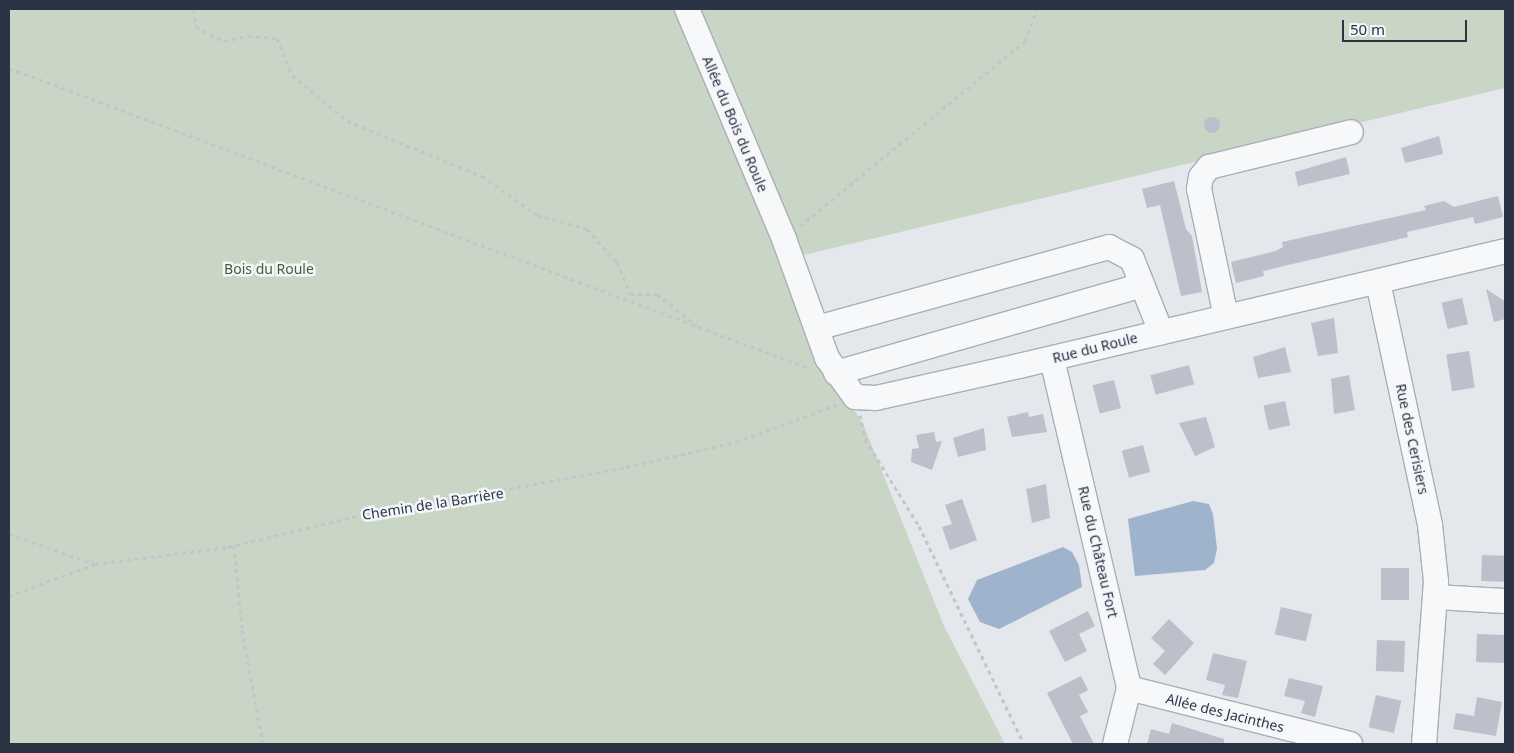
<!DOCTYPE html>
<meta charset="utf-8">
<style>
body{margin:0}
#map{position:relative;width:1514px;height:753px;overflow:hidden;background:#e4e7ec;font-family:"Noto Sans",sans-serif}
div>[style]{position:absolute}
.green>*{inset:0;background:#c9d6c5}
.water>*{inset:0;background:#9fb4cc}
.building>*{inset:0;background:#bbc0ca;transform-origin:0 0}
.round{border-radius:50%}
.path>*{height:3px;margin-top:-1.5px;transform-origin:0;background:repeating-linear-gradient(90deg,#c2c5cb 0 4px,transparent 0 8px)}
.roads{filter:drop-shadow(1px 0 #a9aeb7) drop-shadow(-1px 0 #a9aeb7) drop-shadow(0 1px #a9aeb7) drop-shadow(0 -1px #a9aeb7)}
.minor>*{height:24px;margin:-12px;padding:0 12px;transform-origin:12px;border-radius:12px;background:#f7f8fa}
span{translate:-50% -50%;white-space:nowrap;text-align:center;line-height:1.15;-webkit-text-stroke:5px #f4f6f9;paint-order:stroke}
.street-label{font-size:14px;color:#2b3445}
.park-label{font-size:14px;color:#3f6138}
.frame{position:absolute;inset:0;border:10px solid #2b3445;pointer-events:none}
.scale{position:absolute;left:1342px;top:20px;width:125px;height:22px;box-sizing:border-box;border:2px solid #2b3445;border-top:0;padding-left:6px;font-size:15px;line-height:18px;white-space:nowrap;color:#2b3445;-webkit-text-stroke:4px #f4f6f9;paint-order:stroke}
</style>
<div id="map">
<div class="green">
<div style="clip-path:polygon(9px 9px,1505px 9px,1505px 88px,787px 259px,818px 351px,863px 424px,944px 626px,1005px 744px,9px 744px)"></div>
</div>
<div class="water">
<div style="clip-path:polygon(1193px 501px,1209px 504px,1213px 514px,1217px 549px,1214px 563px,1205px 570px,1135px 576px,1128px 519px)"></div>
<div style="clip-path:polygon(1063px 547px,1072px 552px,1079px 565px,1082px 587px,999px 629px,980px 622px,968px 599px,977px 580px)"></div>
</div>
<div class="building">
<div class="round" style="left:1204px;top:117px;width:16px;height:16px"></div>
<div style="clip-path:polygon(1439px 136px,1443px 154px,1405px 163px,1401px 148px)"></div>
<div style="clip-path:polygon(1346px 157px,1350px 174px,1298px 186px,1295px 172px)"></div>
<div style="clip-path:polygon(1174px 181px,1186px 229px,1192px 236px,1202px 292px,1181px 296px,1160px 205px,1147px 208px,1142px 189px)"></div>
<div style="clip-path:polygon(1498px 196px,1503px 217px,1475px 224px,1473px 217px,1438px 225px,1407px 232px,1408px 237px,1263px 271px,1264px 276px,1236px 283px,1231px 262px,1276px 251px,1283px 247px,1282px 242px,1426px 210px,1424px 206px,1444px 201px,1454px 207px)"></div>
<div style="clip-path:polygon(1486px 289px,1505px 301px,1505px 319px,1494px 322px)"></div>
<div style="left:1462px;top:298px;width:27px;height:21px;rotate:77deg"></div>
<div style="clip-path:polygon(1334px 318px,1338px 353px,1318px 356px,1311px 323px)"></div>
<div style="clip-path:polygon(1285px 347px,1291px 372px,1258px 378px,1253px 357px)"></div>
<div style="left:1469px;top:351px;width:37px;height:23px;rotate:81deg"></div>
<div style="left:1189px;top:365px;width:20px;height:40px;rotate:75deg"></div>
<div style="clip-path:polygon(1349px 375px,1355px 410px,1334px 414px,1331px 379px)"></div>
<div style="left:1114px;top:380px;width:29px;height:22px;rotate:76deg"></div>
<div style="left:1285px;top:401px;width:25px;height:22px;rotate:78deg"></div>
<div style="clip-path:polygon(1028px 412px,1029px 417px,1043px 414px,1047px 432px,1012px 437px,1007px 417px)"></div>
<div style="clip-path:polygon(1206px 417px,1215px 447px,1195px 456px,1179px 423px)"></div>
<div style="clip-path:polygon(984px 428px,986px 450px,958px 457px,953px 438px)"></div>
<div style="clip-path:polygon(934px 432px,936px 442px,942px 441px,932px 470px,911px 462px,912px 449px,919px 448px,916px 435px)"></div>
<div style="left:1143px;top:445px;width:28px;height:22px;rotate:75deg"></div>
<div style="clip-path:polygon(1046px 484px,1050px 518px,1032px 523px,1026px 489px)"></div>
<div style="clip-path:polygon(962px 499px,977px 540px,950px 550px,942px 527px,952px 524px,945px 505px)"></div>
<div style="left:1482px;top:555px;width:23px;height:26px;rotate:2deg"></div>
<div style="left:1381px;top:568px;width:28px;height:32px"></div>
<div style="left:1281px;top:607px;width:32px;height:28px;rotate:13deg"></div>
<div style="clip-path:polygon(1088px 611px,1095px 626px,1079px 634px,1087px 651px,1065px 662px,1049px 631px)"></div>
<div style="clip-path:polygon(1169px 619px,1194px 643px,1165px 675px,1153px 664px,1165px 651px,1151px 638px)"></div>
<div style="left:1477px;top:634px;width:28px;height:28px;rotate:2deg"></div>
<div style="left:1377px;top:640px;width:28px;height:31px;rotate:2deg"></div>
<div style="clip-path:polygon(1213px 653px,1247px 661px,1238px 698px,1222px 695px,1225px 685px,1206px 680px)"></div>
<div style="clip-path:polygon(1081px 676px,1088px 690px,1079px 695px,1088px 712px,1080px 716px,1094px 744px,1073px 744px,1047px 693px)"></div>
<div style="clip-path:polygon(1289px 678px,1323px 686px,1315px 717px,1301px 713px,1305px 701px,1284px 696px)"></div>
<div style="left:1376px;top:695px;width:26px;height:33px;rotate:13deg"></div>
<div style="clip-path:polygon(1477px 697px,1502px 702px,1496px 736px,1453px 729px,1456px 713px,1474px 716px)"></div>
<div style="clip-path:polygon(1172px 723px,1224px 739px,1224px 744px,1147px 744px,1151px 729px,1169px 734px)"></div>
</div>
<div class="path">
<div style="left:194px;top:9px;width:18px;rotate:84deg"></div>
<div style="left:196px;top:27px;width:31px;rotate:27deg"></div>
<div style="left:224px;top:41px;width:25px;rotate:-12deg"></div>
<div style="left:248px;top:36px;width:29px;rotate:4deg"></div>
<div style="left:277px;top:38px;width:40px;rotate:68deg"></div>
<div style="left:292px;top:75px;width:72px;rotate:39.9deg"></div>
<div style="left:347px;top:121px;width:146px;rotate:22.2deg"></div>
<div style="left:482px;top:176px;width:67px;rotate:35.3deg"></div>
<div style="left:537px;top:215px;width:52px;rotate:15.6deg"></div>
<div style="left:587px;top:229px;width:45px;rotate:47.7deg"></div>
<div style="left:617px;top:262px;width:35px;rotate:68deg"></div>
<div style="left:630px;top:294px;width:27px"></div>
<div style="left:657px;top:294px;width:51px;rotate:38.7deg"></div>
<div style="left:9px;top:68px;width:857px;rotate:20.57deg"></div>
<div style="left:800px;top:226px;width:291px;rotate:-39.4deg"></div>
<div style="left:1025px;top:41px;width:34px;rotate:-69deg"></div>
<div style="left:860px;top:415px;width:25px;rotate:78deg"></div>
<div style="left:865px;top:439px;width:102px;rotate:58.2deg"></div>
<div style="left:919px;top:526px;width:242px;rotate:64.3deg"></div>
<div style="left:9px;top:534px;width:90px;rotate:19.4deg"></div>
<div style="left:234px;top:545px;width:85px;rotate:84.6deg"></div>
<div style="left:242px;top:630px;width:116px;rotate:79.6deg"></div>
<div style="left:9px;top:596px;width:92px;rotate:-20.4deg"></div>
<div style="left:95px;top:564px;width:134px;rotate:-7.3deg"></div>
<div style="left:228px;top:547px;width:128px;rotate:-13.6deg"></div>
<div style="left:352px;top:517px;width:279px;rotate:-10.3deg"></div>
<div style="left:626px;top:467px;width:113px;rotate:-12.8deg"></div>
<div style="left:736px;top:442px;width:107px;rotate:-20.3deg"></div>
</div>
<div class="roads">
<div class="minor">
<div style="left:687px;top:9px;width:250px;rotate:67.1deg"></div>
<div style="left:784px;top:239px;width:127px;rotate:70.1deg"></div>
<div style="left:827px;top:358px;width:48px;rotate:54.3deg"></div>
<div style="left:855px;top:397px;width:21px;rotate:3deg"></div>
<div style="left:876px;top:398px;width:147px;rotate:-12.6deg"></div>
<div style="left:1019px;top:366px;width:499px;rotate:-13.3deg"></div>
<div style="left:1378px;top:282px;width:249px;rotate:77.9deg"></div>
<div style="left:1430px;top:525px;width:56px;rotate:83.9deg"></div>
<div style="left:1436px;top:581px;width:163px;rotate:94.2deg"></div>
<div style="left:1226px;top:317px;width:131px;rotate:-101.9deg"></div>
<div style="left:1199px;top:189px;width:12px;rotate:-81deg"></div>
<div style="left:1201px;top:177px;width:13px;rotate:-51deg"></div>
<div style="left:1209px;top:167px;width:146px;rotate:-13.8deg"></div>
<div style="left:817px;top:328px;width:303px;rotate:-15.5deg"></div>
<div style="left:1109px;top:247px;width:26px;rotate:28deg"></div>
<div style="left:1132px;top:259px;width:79px;rotate:68.3deg"></div>
<div style="left:1052px;top:359px;width:338px;rotate:76.8deg"></div>
<div style="left:1129px;top:688px;width:58px;rotate:104deg"></div>
<div style="left:836px;top:373px;width:318px;rotate:-16deg"></div>
<div style="left:1435px;top:597px;width:70px;rotate:3.3deg"></div>
<div style="left:1129px;top:688px;width:228px;rotate:14.2deg"></div>
</div>
</div>
<div class="street-label">
<span style="left:735px;top:124px;rotate:67deg">Allée du Bois du Roule</span>
<span style="left:1095px;top:348px;rotate:-14deg">Rue du Roule</span>
<span style="left:1412px;top:439px;rotate:78deg">Rue des Cerisiers</span>
<span style="left:433px;top:504px;rotate:-9deg">Chemin de la Barrière</span>
<span style="left:1098px;top:552px;rotate:77deg">Rue du Château Fort</span>
<span style="left:1225px;top:713px;rotate:14deg">Allée des Jacinthes</span>
</div>
<div class="park-label">
<span style="left:269px;top:269px">Bois du Roule</span>
</div>
<div class="frame"></div>
<div class="scale">50 m</div>
</div>
